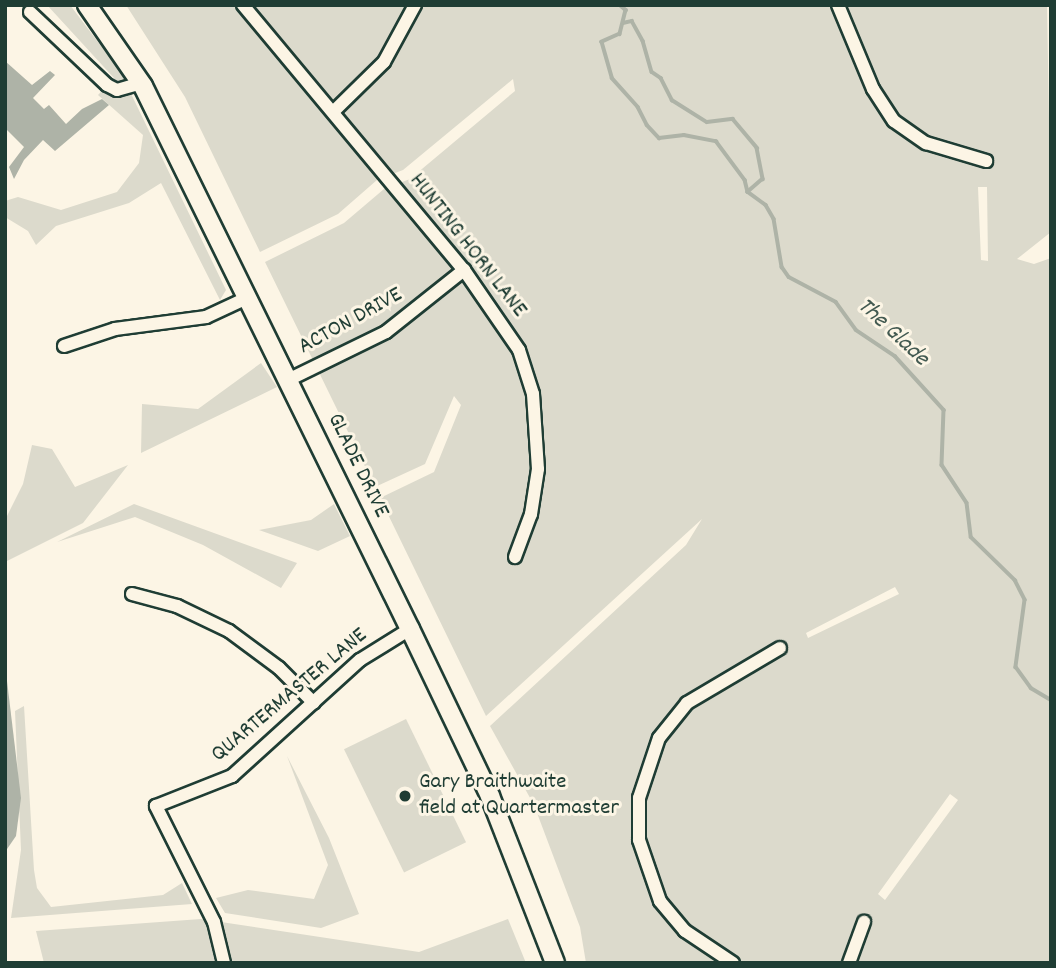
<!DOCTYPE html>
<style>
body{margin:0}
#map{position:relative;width:1056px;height:968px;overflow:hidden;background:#fcf5e5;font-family:Dekko,sans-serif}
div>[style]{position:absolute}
.green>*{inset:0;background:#dcdacc;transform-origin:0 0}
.water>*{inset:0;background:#aeb3a7}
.stream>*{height:3.5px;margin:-1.75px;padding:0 1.75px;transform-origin:1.75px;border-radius:1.75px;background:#aeb3a7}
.roads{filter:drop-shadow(2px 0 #1f3d34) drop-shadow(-2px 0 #1f3d34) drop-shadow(0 2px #1f3d34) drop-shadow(0 -2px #1f3d34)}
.street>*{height:12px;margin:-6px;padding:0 6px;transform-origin:6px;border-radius:6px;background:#fcf5e5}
.secondary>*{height:18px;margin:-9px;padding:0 9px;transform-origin:9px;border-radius:9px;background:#fcf5e5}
.dots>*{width:19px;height:19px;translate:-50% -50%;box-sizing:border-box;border:4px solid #fcf5e5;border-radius:50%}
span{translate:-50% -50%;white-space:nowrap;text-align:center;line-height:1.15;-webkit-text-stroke:6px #fcf5e5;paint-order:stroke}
.street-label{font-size:23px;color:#1f3d34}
.poi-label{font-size:23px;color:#1f3d34}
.left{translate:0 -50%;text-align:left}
.water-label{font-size:24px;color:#435a51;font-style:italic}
.frame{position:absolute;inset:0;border:7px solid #1f3d34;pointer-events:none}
</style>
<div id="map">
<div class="green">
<div style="clip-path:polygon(47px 5px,70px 5px,120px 71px,226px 290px,220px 300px,161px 183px,129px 203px,56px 226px,36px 245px,28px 231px,5px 217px,5px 201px,18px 197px,61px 210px,117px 192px,139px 163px,143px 135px,98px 95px,114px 78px)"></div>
<div style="clip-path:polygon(evenodd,126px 5px,1047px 5px,1051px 232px,1017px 259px,1034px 264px,1051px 258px,1051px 963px,733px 963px,722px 957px,719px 963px,586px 963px,580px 927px,534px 805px,490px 726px,686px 545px,702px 519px,486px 716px,380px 498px,434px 472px,461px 405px,454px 396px,425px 464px,375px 487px,265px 262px,344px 223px,384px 189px,410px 179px,515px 91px,513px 79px,403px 170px,377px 180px,338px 214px,260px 252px,185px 97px,126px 5px,978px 187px,987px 187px,988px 261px,981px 260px,978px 187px,126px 5px,895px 587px,899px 594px,808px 638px,806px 633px,895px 587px,126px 5px,950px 794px,958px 800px,885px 900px,878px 894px,950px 794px)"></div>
<div style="clip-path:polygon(261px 363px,277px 387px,141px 453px,142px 404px,198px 409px)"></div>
<div style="clip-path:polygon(32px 445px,52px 449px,75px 487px,128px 465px,83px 523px,5px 562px,5px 520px,23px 484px)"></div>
<div style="clip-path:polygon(134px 504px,297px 563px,281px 588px,203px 545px,135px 517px,57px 542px)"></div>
<div style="clip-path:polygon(334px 504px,350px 536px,318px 551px,259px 530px,311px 520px)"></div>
<div style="clip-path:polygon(24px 706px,34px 870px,37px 888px,51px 907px,163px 895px,182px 883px,192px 904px,11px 918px,21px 850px,15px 711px)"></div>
<div style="left:406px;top:719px;width:137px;height:69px;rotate:64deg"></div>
<div style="clip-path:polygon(287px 756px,329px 838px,359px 914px,321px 928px,225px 913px,216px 898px,248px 890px,314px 899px,328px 865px)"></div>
<div style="clip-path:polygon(201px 919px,419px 952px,508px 919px,526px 963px,44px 963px,36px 931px)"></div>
</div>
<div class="water">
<div style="clip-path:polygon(5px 61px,32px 85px,50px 71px,55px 75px,33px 98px,44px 109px,49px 105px,66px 124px,82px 109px,102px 99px,109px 105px,55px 151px,43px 140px,24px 160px,14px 179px,9px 167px,24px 147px,5px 128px)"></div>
<div style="clip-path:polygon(5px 664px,21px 798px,16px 836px,5px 852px)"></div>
</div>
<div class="stream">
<div style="left:620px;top:5px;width:8px;rotate:40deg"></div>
<div style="left:626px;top:10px;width:25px;rotate:104deg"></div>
<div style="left:620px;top:34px;width:20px;rotate:156deg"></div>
<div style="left:602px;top:42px;width:37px;rotate:74deg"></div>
<div style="left:612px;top:78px;width:39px;rotate:48deg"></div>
<div style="left:638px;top:107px;width:20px;rotate:63deg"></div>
<div style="left:647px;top:125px;width:18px;rotate:47deg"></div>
<div style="left:659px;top:138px;width:25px;rotate:-7deg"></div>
<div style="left:684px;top:135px;width:33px;rotate:11deg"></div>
<div style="left:716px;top:141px;width:49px;rotate:53.4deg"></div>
<div style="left:745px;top:180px;width:12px;rotate:76deg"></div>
<div style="left:748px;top:192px;width:22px;rotate:36deg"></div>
<div style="left:766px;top:205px;width:16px;rotate:60deg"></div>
<div style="left:774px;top:219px;width:49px;rotate:80.5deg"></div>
<div style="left:782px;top:267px;width:12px;rotate:55deg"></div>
<div style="left:789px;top:277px;width:53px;rotate:28deg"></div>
<div style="left:836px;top:302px;width:34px;rotate:54deg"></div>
<div style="left:856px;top:330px;width:47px;rotate:33.7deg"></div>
<div style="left:895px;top:356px;width:73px;rotate:47.8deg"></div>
<div style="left:944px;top:410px;width:55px;rotate:92.1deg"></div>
<div style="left:942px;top:465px;width:45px;rotate:56.7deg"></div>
<div style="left:967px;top:503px;width:34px;rotate:83deg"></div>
<div style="left:971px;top:537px;width:62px;rotate:44.3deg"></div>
<div style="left:1015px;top:580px;width:22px;rotate:63deg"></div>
<div style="left:1025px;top:600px;width:68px;rotate:97.7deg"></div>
<div style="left:1016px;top:667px;width:26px;rotate:54deg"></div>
<div style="left:1031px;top:688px;width:23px;rotate:31deg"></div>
<div style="left:623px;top:23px;width:9px;rotate:-13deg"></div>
<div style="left:632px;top:21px;width:23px;rotate:61deg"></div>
<div style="left:643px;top:41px;width:32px;rotate:74deg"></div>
<div style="left:652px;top:72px;width:11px;rotate:34deg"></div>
<div style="left:661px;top:78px;width:25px;rotate:63deg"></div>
<div style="left:672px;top:100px;width:41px;rotate:32.2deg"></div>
<div style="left:707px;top:122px;width:26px;rotate:-7deg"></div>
<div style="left:733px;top:119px;width:38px;rotate:50deg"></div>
<div style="left:757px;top:148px;width:32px;rotate:79deg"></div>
<div style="left:763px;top:179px;width:20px;rotate:139deg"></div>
</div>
<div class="roads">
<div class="street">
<div style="left:243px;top:5px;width:345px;rotate:50.2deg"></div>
<div style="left:464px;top:270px;width:97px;rotate:55.5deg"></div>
<div style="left:519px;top:350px;width:46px;rotate:72.3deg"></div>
<div style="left:533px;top:394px;width:75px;rotate:86.2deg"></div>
<div style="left:538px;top:469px;width:46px;rotate:98.8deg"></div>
<div style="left:531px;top:514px;width:46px;rotate:110.4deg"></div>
<div style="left:838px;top:5px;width:91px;rotate:67.4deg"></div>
<div style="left:873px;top:89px;width:38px;rotate:57deg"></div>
<div style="left:894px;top:121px;width:39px;rotate:35deg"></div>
<div style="left:926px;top:143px;width:63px;rotate:16.7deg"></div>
<div style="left:30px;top:12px;width:106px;rotate:43.5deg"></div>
<div style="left:107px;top:85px;width:11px;rotate:27deg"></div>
<div style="left:117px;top:90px;width:25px;rotate:-16deg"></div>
<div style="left:333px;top:112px;width:71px;rotate:-44.4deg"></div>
<div style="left:384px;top:62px;width:65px;rotate:-61.5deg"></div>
<div style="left:64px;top:346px;width:54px;rotate:-18.4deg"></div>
<div style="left:115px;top:329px;width:92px;rotate:-7.5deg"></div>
<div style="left:206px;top:317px;width:45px;rotate:-24.9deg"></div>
<div style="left:288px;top:380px;width:109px;rotate:-26.1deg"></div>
<div style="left:386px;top:332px;width:100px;rotate:-38.5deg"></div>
<div style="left:132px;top:594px;width:47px;rotate:14.9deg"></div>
<div style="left:177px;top:606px;width:58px;rotate:25.7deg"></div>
<div style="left:229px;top:631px;width:62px;rotate:36.5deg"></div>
<div style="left:279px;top:668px;width:49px;rotate:45deg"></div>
<div style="left:224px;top:963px;width:42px;rotate:-103.7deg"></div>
<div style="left:214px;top:922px;width:130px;rotate:-116.6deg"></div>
<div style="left:156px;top:806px;width:82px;rotate:-21.5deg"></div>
<div style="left:232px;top:776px;width:173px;rotate:-42.2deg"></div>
<div style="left:360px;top:660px;width:59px;rotate:-31.8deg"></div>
<div style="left:733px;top:963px;width:58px;rotate:-146.3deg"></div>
<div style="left:685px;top:931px;width:39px;rotate:-130deg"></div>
<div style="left:660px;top:901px;width:65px;rotate:-109deg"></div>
<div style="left:639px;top:840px;width:42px;rotate:-90deg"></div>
<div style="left:639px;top:798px;width:63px;rotate:-71.6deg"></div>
<div style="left:659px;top:738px;width:45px;rotate:-51.3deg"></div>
<div style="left:687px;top:703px;width:108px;rotate:-30.6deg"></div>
<div style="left:849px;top:963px;width:44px;rotate:-69.9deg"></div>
</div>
<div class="secondary">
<div style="left:87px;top:5px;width:98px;rotate:55.3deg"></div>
<div style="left:143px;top:86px;width:605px;rotate:63.82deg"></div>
<div style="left:410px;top:629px;width:185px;rotate:64.4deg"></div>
<div style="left:490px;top:796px;width:179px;rotate:68.7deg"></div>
</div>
</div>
<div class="dots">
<div style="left:405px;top:796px;background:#1f3d34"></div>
</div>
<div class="street-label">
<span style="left:467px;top:246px;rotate:52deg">HUNTING HORN LANE</span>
<span style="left:351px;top:322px;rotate:-29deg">ACTON DRIVE</span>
<span style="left:357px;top:466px;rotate:64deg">GLADE DRIVE</span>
<span style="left:290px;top:696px;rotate:-40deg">QUARTERMASTER LANE</span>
</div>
<div class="poi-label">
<span class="left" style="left:419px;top:796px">Gary Braithwaite<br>field at Quartermaster</span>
</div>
<div class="water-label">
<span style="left:892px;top:333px;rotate:43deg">The Glade</span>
</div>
<div class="frame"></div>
</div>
